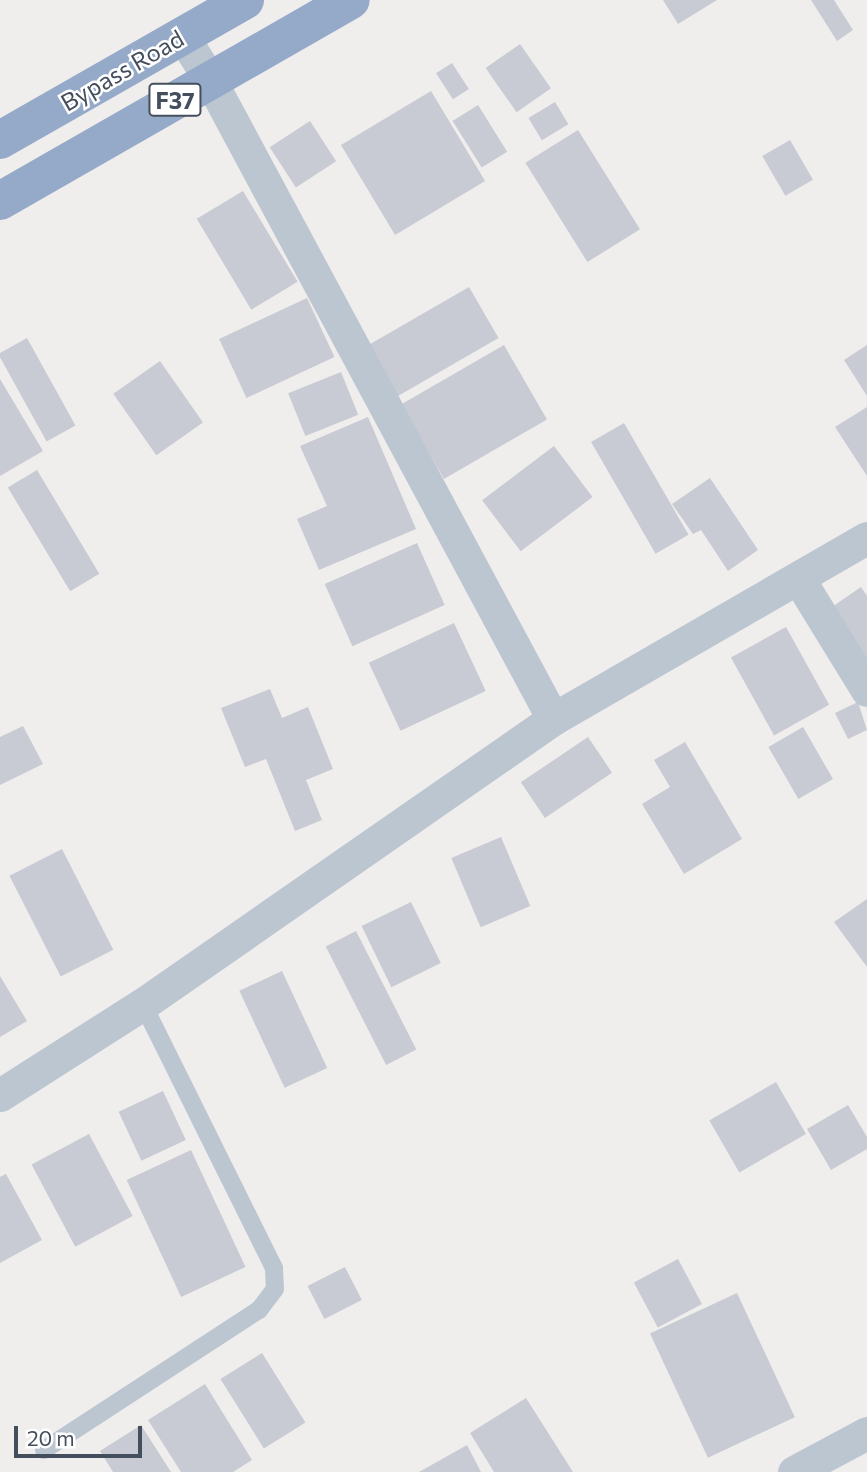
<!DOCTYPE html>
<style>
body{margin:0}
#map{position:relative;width:867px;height:1472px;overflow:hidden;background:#f0eded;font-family:Commissioner,sans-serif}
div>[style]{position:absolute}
.building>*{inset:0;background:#c8cbd3;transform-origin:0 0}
.service>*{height:18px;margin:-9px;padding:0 9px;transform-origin:9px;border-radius:9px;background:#bcc6d1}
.minor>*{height:33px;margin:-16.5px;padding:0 16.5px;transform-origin:16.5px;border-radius:16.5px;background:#bcc6d1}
.trunk>*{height:38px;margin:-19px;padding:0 19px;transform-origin:19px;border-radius:19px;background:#95a9c8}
span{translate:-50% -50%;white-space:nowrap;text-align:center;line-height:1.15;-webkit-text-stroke:5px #fff;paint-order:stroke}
.shield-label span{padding:2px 5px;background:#fff;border:2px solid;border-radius:5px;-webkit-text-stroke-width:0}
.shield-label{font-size:23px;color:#444e5c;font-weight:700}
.street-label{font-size:24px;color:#444e5c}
.scale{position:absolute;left:14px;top:1426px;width:128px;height:32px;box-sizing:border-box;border:4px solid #444e5c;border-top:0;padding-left:9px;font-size:21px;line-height:24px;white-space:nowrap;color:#444e5c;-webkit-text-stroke:5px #fff;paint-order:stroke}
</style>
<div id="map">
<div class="building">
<div style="clip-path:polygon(663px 0,717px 0,678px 24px)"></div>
<div style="clip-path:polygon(811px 0,834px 0,853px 30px,837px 41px)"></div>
<div style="left:520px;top:44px;width:54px;height:42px;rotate:55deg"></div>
<div style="left:452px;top:63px;width:31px;height:19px;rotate:57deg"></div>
<div style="left:431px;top:91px;width:105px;height:105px;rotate:59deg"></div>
<div style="left:555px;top:102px;width:26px;height:31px;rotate:59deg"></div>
<div style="left:478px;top:105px;width:55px;height:30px;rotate:58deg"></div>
<div style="left:310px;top:121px;width:48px;height:48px;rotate:57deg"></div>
<div style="left:578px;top:130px;width:117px;height:62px;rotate:58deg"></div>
<div style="left:790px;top:140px;width:46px;height:32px;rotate:60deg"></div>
<div style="left:243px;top:191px;width:106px;height:54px;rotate:59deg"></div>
<div style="left:469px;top:287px;width:59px;height:118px;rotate:60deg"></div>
<div style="left:307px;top:298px;width:65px;height:97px;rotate:65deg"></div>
<div style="left:27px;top:338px;width:100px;height:33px;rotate:61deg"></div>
<div style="left:504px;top:345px;width:86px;height:119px;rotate:60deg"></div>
<div style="clip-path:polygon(867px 345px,867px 396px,844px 360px)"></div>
<div style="left:160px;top:361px;width:75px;height:57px;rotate:55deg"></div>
<div style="left:341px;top:372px;width:46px;height:57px;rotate:68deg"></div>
<div style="clip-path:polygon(0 379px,43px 451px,0 476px)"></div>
<div style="clip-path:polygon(867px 407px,867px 476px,835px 427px)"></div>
<div style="clip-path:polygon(368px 417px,416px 529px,319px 570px,297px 519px,327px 506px,300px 446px)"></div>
<div style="left:624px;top:423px;width:129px;height:38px;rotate:60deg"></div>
<div style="left:554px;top:446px;width:64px;height:90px;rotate:53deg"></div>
<div style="left:37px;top:470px;width:121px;height:34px;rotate:59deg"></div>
<div style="clip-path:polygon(710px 478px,758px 550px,728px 571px,701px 530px,693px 534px,672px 504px)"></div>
<div style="left:417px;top:543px;width:68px;height:101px;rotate:66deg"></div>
<div style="clip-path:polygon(861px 587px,867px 596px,867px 675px,829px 609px)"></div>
<div style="left:454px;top:623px;width:75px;height:94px;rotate:65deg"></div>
<div style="left:786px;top:627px;width:89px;height:63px;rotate:61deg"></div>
<div style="clip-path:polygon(270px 689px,282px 718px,308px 707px,333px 769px,306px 780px,322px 820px,295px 831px,266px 759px,245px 767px,221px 708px)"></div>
<div style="clip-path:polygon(858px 702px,867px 730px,848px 739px,835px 713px)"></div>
<div style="clip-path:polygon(23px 726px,43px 764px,0 785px,0 737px)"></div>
<div style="left:803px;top:727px;width:60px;height:40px;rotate:60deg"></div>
<div style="left:588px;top:737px;width:43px;height:81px;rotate:56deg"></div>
<div style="clip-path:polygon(685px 742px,742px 839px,684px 874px,642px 804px,670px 787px,654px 760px)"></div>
<div style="left:501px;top:837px;width:75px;height:54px;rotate:67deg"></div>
<div style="left:62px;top:849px;width:113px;height:59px;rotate:63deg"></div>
<div style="clip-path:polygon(867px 899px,867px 967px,834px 922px)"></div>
<div style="left:411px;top:902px;width:68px;height:55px;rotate:64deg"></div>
<div style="left:356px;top:931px;width:133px;height:34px;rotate:63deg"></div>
<div style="left:282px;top:971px;width:107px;height:47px;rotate:65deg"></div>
<div style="clip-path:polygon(0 976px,27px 1021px,0 1037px)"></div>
<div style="left:776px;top:1082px;width:60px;height:77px;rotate:60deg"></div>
<div style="left:163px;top:1091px;width:54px;height:49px;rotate:65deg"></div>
<div style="clip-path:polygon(848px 1105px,867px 1137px,867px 1149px,831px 1170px,807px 1129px)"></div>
<div style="left:89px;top:1134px;width:93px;height:65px;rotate:62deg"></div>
<div style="left:191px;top:1150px;width:129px;height:71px;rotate:65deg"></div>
<div style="clip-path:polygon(6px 1174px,42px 1240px,0 1263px,0 1177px)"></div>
<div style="left:678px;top:1259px;width:51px;height:50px;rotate:62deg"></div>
<div style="left:345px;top:1267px;width:37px;height:42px;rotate:63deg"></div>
<div style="left:737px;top:1293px;width:137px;height:96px;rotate:65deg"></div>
<div style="left:262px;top:1353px;width:82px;height:49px;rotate:58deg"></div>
<div style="clip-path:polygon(205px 1384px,252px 1460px,233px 1472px,181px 1472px,148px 1420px)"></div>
<div style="clip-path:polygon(526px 1398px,573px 1472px,494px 1472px,470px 1433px)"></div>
<div style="clip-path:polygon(141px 1425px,171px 1472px,113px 1472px,100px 1451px)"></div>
<div style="clip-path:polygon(467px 1445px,481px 1472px,419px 1472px)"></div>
</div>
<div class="service">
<div style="left:44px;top:1450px;width:257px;rotate:-33.1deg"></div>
<div style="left:259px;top:1310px;width:26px;rotate:-53deg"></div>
<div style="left:275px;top:1289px;width:21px;rotate:-93deg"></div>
<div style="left:274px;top:1268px;width:295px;rotate:-116.4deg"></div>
</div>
<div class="minor">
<div style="left:182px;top:35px;width:53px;rotate:58.1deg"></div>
<div style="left:210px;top:80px;width:725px;rotate:61.77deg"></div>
<div style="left:800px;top:581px;width:128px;rotate:58.4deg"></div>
<div style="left:0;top:1095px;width:169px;rotate:-32.5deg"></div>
<div style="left:143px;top:1004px;width:499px;rotate:-34.8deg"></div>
<div style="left:553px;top:719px;width:362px;rotate:-30deg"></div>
<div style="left:794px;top:1472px;width:83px;rotate:-28.1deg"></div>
</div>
<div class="trunk">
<div style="left:0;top:140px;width:282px;rotate:-29.7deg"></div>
<div style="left:0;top:201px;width:404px;rotate:-29.8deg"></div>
</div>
<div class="shield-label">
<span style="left:175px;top:100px">F37</span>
</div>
<div class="street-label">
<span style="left:122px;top:70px;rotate:-30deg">Bypass Road</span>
</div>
<div class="scale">20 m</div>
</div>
